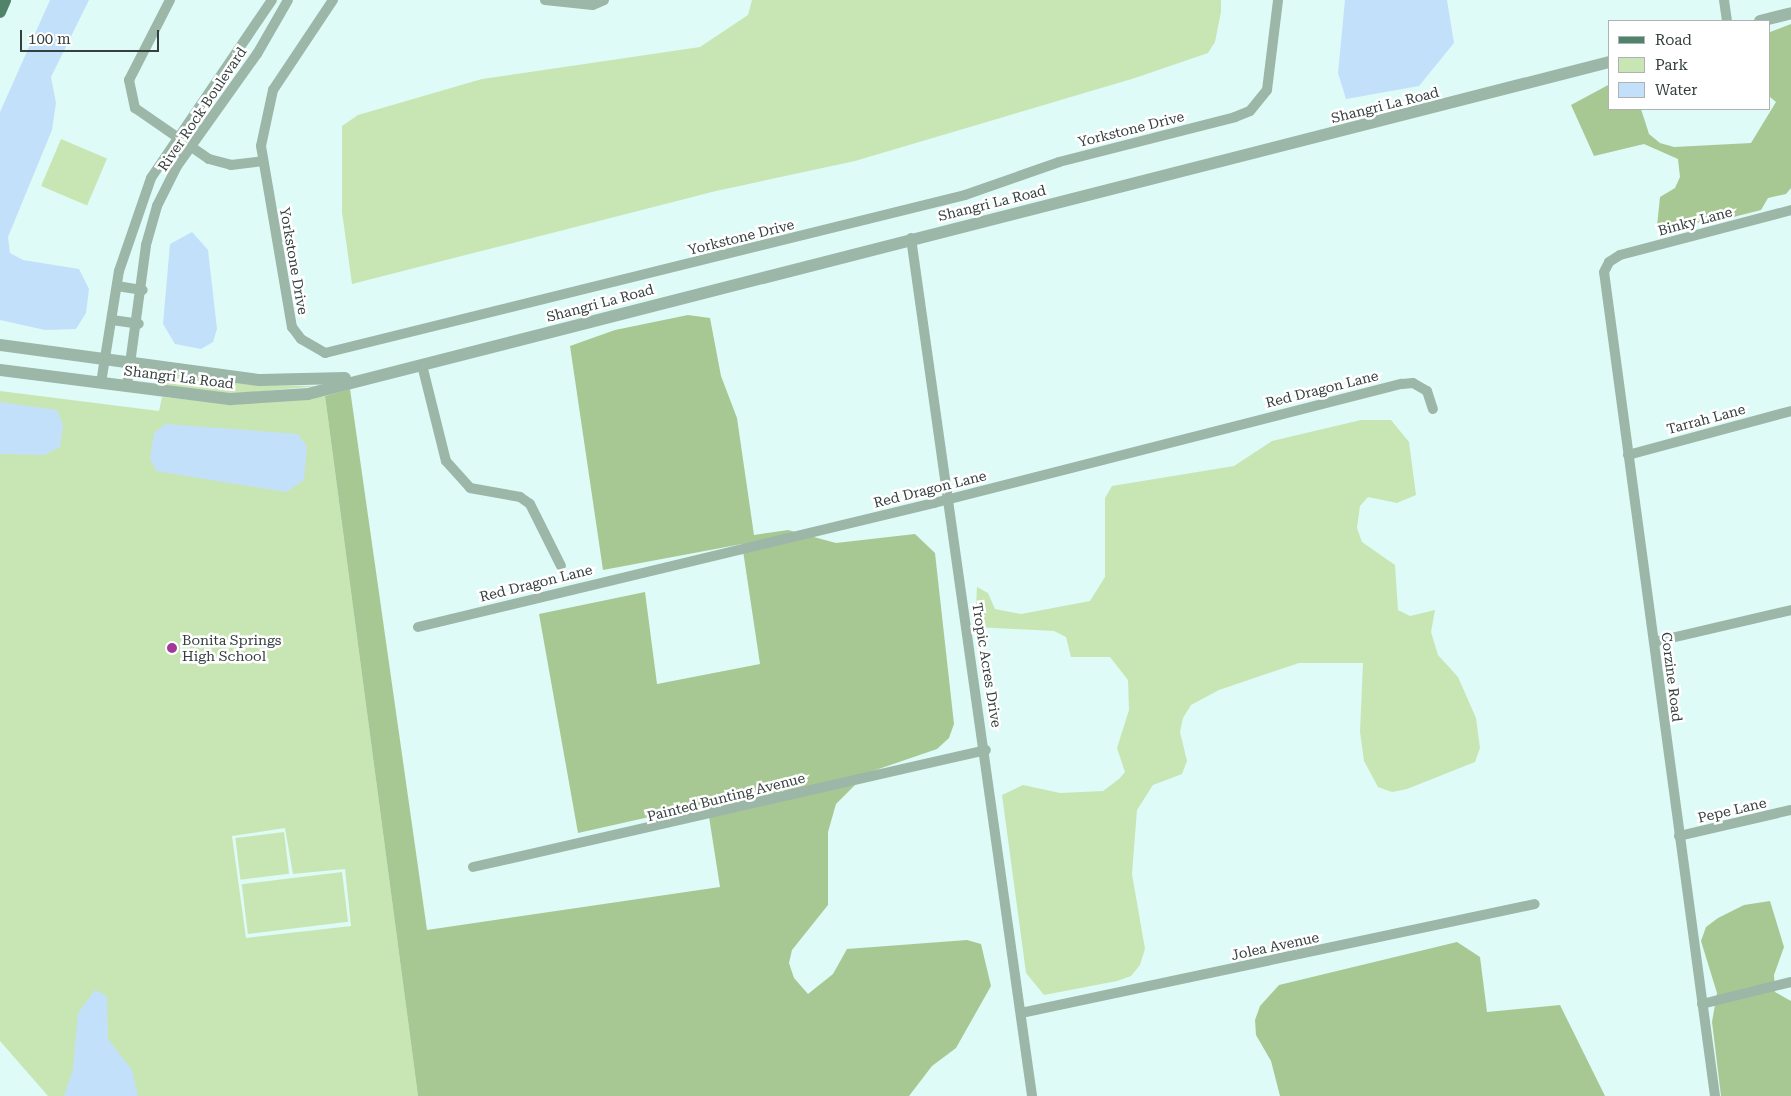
<!DOCTYPE html>
<style>
body{margin:0}
#map{position:relative;width:1791px;height:1096px;overflow:hidden;background:#defbf8;font-family:"Roboto Serif",serif}
div>[style]{position:absolute}
.green>*{inset:0;background:#c8e6b4;transform-origin:0 0}
.forest>*{inset:0;background:#a8c893}
.water>*{inset:0;background:#c3e0fb}
.minor>*{height:10px;margin:-5px;padding:0 5px;transform-origin:5px;border-radius:5px;background:#9cb7a8}
.tertiary>*{height:12px;margin:-6px;padding:0 6px;transform-origin:6px;border-radius:6px;background:#9cb7a8}
.primary>*{height:12px;margin:-6px;padding:0 6px;transform-origin:6px;border-radius:6px;background:#50836a}
.dots>*{width:14px;height:14px;translate:-50% -50%;box-sizing:border-box;border:2px solid #fff;border-radius:50%}
span{translate:-50% -50%;white-space:nowrap;text-align:center;line-height:1.15;-webkit-text-stroke:5px #fff;paint-order:stroke}
.street-label{font-size:14px;color:#343f3e}
.poi-label{font-size:14px;color:#343f3e}
.left{translate:0 -50%;text-align:left}
.legend{position:absolute;left:1608px;top:20px;width:162px;height:90px;box-sizing:border-box;background:#fff;border:1px solid #aeb2b2;margin:0;padding:6px 9px;list-style:none;font-size:15px;color:#343f3e}
.legend li{display:flex;align-items:center;gap:10px;height:25px}
.legend b{width:25px;border:1px solid #aeb2b2}
.scale{position:absolute;left:20px;top:30px;width:139px;height:22px;box-sizing:border-box;border:2px solid #343f3e;border-top:0;padding-left:6px;font-size:15px;line-height:18px;white-space:nowrap;color:#343f3e;-webkit-text-stroke:4px #fff;paint-order:stroke}
</style>
<div id="map">
<div class="green">
<div style="clip-path:polygon(752px 0,1221px 0,1221px 12px,1215px 42px,1208px 53px,1135px 78px,855px 161px,716px 191px,352px 284px,342px 212px,342px 126px,358px 115px,482px 79px,700px 47px,748px 15px)"></div>
<div style="left:61px;top:139px;width:50px;height:51px;rotate:23deg"></div>
<div style="clip-path:polygon(167px 372px,259px 385px,319px 386px,231px 394px,164px 387px)"></div>
<div style="clip-path:polygon(evenodd,0 391px,159px 411px,162px 397px,231px 404px,325px 396px,418px 1096px,48px 1096px,0 1041px,0 391px,285px 828px,293px 874px,345px 869px,351px 926px,246px 938px,232px 836px,285px 828px)"></div>
<div style="clip-path:polygon(1361px 420px,1391px 420px,1409px 442px,1416px 495px,1397px 503px,1368px 497px,1360px 506px,1357px 528px,1362px 542px,1395px 565px,1398px 610px,1410px 616px,1435px 610px,1431px 632px,1438px 655px,1458px 677px,1476px 718px,1480px 748px,1475px 762px,1407px 789px,1392px 792px,1378px 787px,1364px 761px,1360px 732px,1363px 663px,1299px 663px,1219px 690px,1191px 705px,1183px 718px,1180px 732px,1187px 761px,1182px 774px,1153px 785px,1137px 810px,1132px 874px,1145px 949px,1140px 965px,1131px 976px,1117px 981px,1044px 995px,1026px 973px,1002px 795px,1023px 785px,1060px 793px,1103px 791px,1119px 779px,1125px 772px,1117px 748px,1129px 710px,1128px 680px,1110px 657px,1071px 657px,1066px 637px,1054px 631px,975px 627px,977px 587px,988px 593px,995px 609px,1021px 614px,1090px 601px,1105px 577px,1105px 498px,1112px 486px,1234px 466px,1272px 441px)"></div>
<div style="left:284px;top:832px;width:42px;height:49px;rotate:83deg"></div>
<div style="left:342px;top:872px;width:50px;height:101px;rotate:83deg"></div>
</div>
<div class="forest">
<div style="clip-path:polygon(1791px 24px,1791px 188px,1786px 194px,1768px 198px,1761px 210px,1702px 225px,1695px 221px,1657px 226px,1660px 197px,1675px 188px,1680px 177px,1678px 159px,1644px 144px,1594px 156px,1571px 105px,1610px 84px,1610px 109px,1641px 109px,1649px 134px,1660px 143px,1674px 147px,1751px 143px,1776px 102px,1770px 97px,1770px 32px)"></div>
<div style="clip-path:polygon(688px 315px,710px 318px,721px 376px,737px 418px,754px 535px,788px 530px,836px 543px,915px 534px,935px 553px,954px 724px,949px 738px,937px 749px,867px 773px,836px 804px,828px 832px,828px 905px,792px 950px,789px 963px,794px 978px,808px 994px,833px 974px,847px 949px,967px 940px,981px 944px,991px 986px,956px 1048px,932px 1066px,909px 1096px,418px 1096px,325px 396px,350px 389px,427px 930px,720px 887px,707px 804px,578px 833px,539px 614px,645px 592px,657px 684px,760px 664px,742px 544px,603px 570px,570px 346px,615px 330px)"></div>
<div style="clip-path:polygon(1770px 901px,1784px 947px,1774px 975px,1775px 992px,1791px 1001px,1791px 1096px,1721px 1096px,1712px 1022px,1717px 993px,1701px 941px,1706px 927px,1718px 918px,1744px 905px)"></div>
<div style="clip-path:polygon(1457px 942px,1480px 957px,1487px 1012px,1560px 1005px,1605px 1096px,1280px 1096px,1271px 1061px,1256px 1035px,1255px 1020px,1260px 1006px,1279px 985px)"></div>
</div>
<div class="water">
<div style="clip-path:polygon(50px 0,89px 0,51px 77px,56px 103px,52px 130px,8px 237px,10px 253px,23px 260px,79px 269px,89px 289px,86px 313px,76px 329px,45px 330px,0 320px,0 112px)"></div>
<div style="clip-path:polygon(1345px 0,1447px 0,1454px 43px,1419px 86px,1346px 99px,1338px 73px)"></div>
<div style="clip-path:polygon(192px 232px,208px 250px,217px 329px,213px 342px,201px 349px,175px 344px,163px 324px,170px 244px)"></div>
<div style="clip-path:polygon(0 402px,57px 410px,63px 425px,60px 447px,44px 455px,0 454px)"></div>
<div style="clip-path:polygon(165px 424px,298px 434px,307px 447px,304px 480px,286px 492px,156px 471px,150px 458px,154px 433px)"></div>
<div style="clip-path:polygon(95px 990px,107px 996px,108px 1039px,132px 1070px,138px 1096px,64px 1096px,73px 1069px,78px 1013px)"></div>
</div>
<div class="minor">
<div style="left:170px;top:0;width:90px;rotate:117.1deg"></div>
<div style="left:129px;top:80px;width:29px;rotate:78deg"></div>
<div style="left:135px;top:108px;width:90px;rotate:34.6deg"></div>
<div style="left:209px;top:159px;width:23px;rotate:15deg"></div>
<div style="left:231px;top:165px;width:32px;rotate:-7deg"></div>
<div style="left:333px;top:0;width:108px;rotate:123.7deg"></div>
<div style="left:273px;top:90px;width:57px;rotate:102.1deg"></div>
<div style="left:261px;top:146px;width:184px;rotate:80.3deg"></div>
<div style="left:292px;top:327px;width:15px;rotate:53deg"></div>
<div style="left:301px;top:339px;width:28px;rotate:30deg"></div>
<div style="left:325px;top:353px;width:659px;rotate:-13.87deg"></div>
<div style="left:965px;top:195px;width:100px;rotate:-19.3deg"></div>
<div style="left:1059px;top:162px;width:182px;rotate:-14.3deg"></div>
<div style="left:1235px;top:117px;width:16px;rotate:-22deg"></div>
<div style="left:1250px;top:111px;width:27px;rotate:-51deg"></div>
<div style="left:1267px;top:90px;width:91px;rotate:-83deg"></div>
<div style="left:545px;top:0;width:48px;rotate:5.9deg"></div>
<div style="left:593px;top:5px;width:12px;rotate:-24deg"></div>
<div style="left:1724px;top:0;width:21px;rotate:82deg"></div>
<div style="left:911px;top:238px;width:866px;rotate:81.97deg"></div>
<div style="left:117px;top:286px;width:26px;rotate:9deg"></div>
<div style="left:112px;top:320px;width:27px;rotate:8deg"></div>
<div style="left:422px;top:365px;width:99px;rotate:76deg"></div>
<div style="left:446px;top:461px;width:36px;rotate:48deg"></div>
<div style="left:470px;top:488px;width:51px;rotate:10.2deg"></div>
<div style="left:520px;top:497px;width:12px;rotate:35deg"></div>
<div style="left:530px;top:504px;width:69px;rotate:63.4deg"></div>
<div style="left:101px;top:383px;width:113px;rotate:-80.9deg"></div>
<div style="left:119px;top:271px;width:98px;rotate:-71deg"></div>
<div style="left:151px;top:178px;width:215px;rotate:-55.8deg"></div>
<div style="left:127px;top:386px;width:142px;rotate:-82.3deg"></div>
<div style="left:146px;top:245px;width:41px;rotate:-74.2deg"></div>
<div style="left:157px;top:206px;width:45px;rotate:-63.4deg"></div>
<div style="left:177px;top:166px;width:138px;rotate:-54.5deg"></div>
<div style="left:257px;top:54px;width:62px;rotate:-60.1deg"></div>
<div style="left:1628px;top:455px;width:169px;rotate:-15.1deg"></div>
<div style="left:418px;top:627px;width:531px;rotate:-13.51deg"></div>
<div style="left:934px;top:503px;width:483px;rotate:-14.3deg"></div>
<div style="left:1402px;top:384px;width:11px;rotate:-5deg"></div>
<div style="left:1413px;top:383px;width:16px;rotate:30deg"></div>
<div style="left:1427px;top:391px;width:19px;rotate:72deg"></div>
<div style="left:1654px;top:642px;width:141px;rotate:-13.1deg"></div>
<div style="left:1679px;top:836px;width:115px;rotate:-13.1deg"></div>
<div style="left:473px;top:867px;width:526px;rotate:-12.85deg"></div>
<div style="left:1702px;top:1004px;width:92px;rotate:-13.9deg"></div>
<div style="left:1021px;top:1013px;width:525px;rotate:-11.97deg"></div>
<div style="left:1715px;top:1096px;width:831px;rotate:-97.67deg"></div>
<div style="left:1604px;top:272px;width:11px;rotate:-63deg"></div>
<div style="left:1609px;top:262px;width:13px;rotate:-32deg"></div>
<div style="left:1620px;top:255px;width:177px;rotate:-14.7deg"></div>
</div>
<div class="tertiary">
<div style="left:1760px;top:21px;width:32px;rotate:-14deg"></div>
<div style="left:0;top:345px;width:262px;rotate:7.7deg"></div>
<div style="left:260px;top:380px;width:85px;rotate:-1.3deg"></div>
<div style="left:0;top:370px;width:233px;rotate:7.2deg"></div>
<div style="left:231px;top:399px;width:77px;rotate:-3.7deg"></div>
<div style="left:308px;top:394px;width:1344px;rotate:-14.31deg"></div>
</div>
<div class="primary">
<div style="left:0;top:12px;width:13px;rotate:-67deg"></div>
</div>
<div class="dots">
<div style="left:172px;top:648px;background:#a33898"></div>
</div>
<div class="street-label">
<span style="left:1385px;top:105px;rotate:-14deg">Shangri La Road</span>
<span style="left:202px;top:109px;rotate:-56deg">River Rock Boulevard</span>
<span style="left:1131px;top:129px;rotate:-14deg">Yorkstone Drive</span>
<span style="left:992px;top:203px;rotate:-14deg">Shangri La Road</span>
<span style="left:1695px;top:221px;rotate:-15deg">Binky Lane</span>
<span style="left:741px;top:237px;rotate:-14deg">Yorkstone Drive</span>
<span style="left:294px;top:261px;rotate:80deg">Yorkstone Drive</span>
<span style="left:600px;top:303px;rotate:-15deg">Shangri La Road</span>
<span style="left:179px;top:377px;rotate:7deg">Shangri La Road</span>
<span style="left:1322px;top:389px;rotate:-14deg">Red Dragon Lane</span>
<span style="left:1706px;top:419px;rotate:-15deg">Tarrah Lane</span>
<span style="left:930px;top:489px;rotate:-14deg">Red Dragon Lane</span>
<span style="left:536px;top:583px;rotate:-14deg">Red Dragon Lane</span>
<span style="left:987px;top:665px;rotate:81deg">Tropic Acres Drive</span>
<span style="left:1672px;top:677px;rotate:83deg">Corzine Road</span>
<span style="left:726px;top:797px;rotate:-14deg">Painted Bunting Avenue</span>
<span style="left:1732px;top:810px;rotate:-13deg">Pepe Lane</span>
<span style="left:1275px;top:946px;rotate:-12deg">Jolea Avenue</span>
</div>
<div class="poi-label">
<span class="left" style="left:182px;top:648px">Bonita Springs<br>High School</span>
</div>
<ul class="legend">
<li><b style="height:6px;background:#50836a"></b>Road</li>
<li><b style="height:14px;background:#c8e6b4"></b>Park</li>
<li><b style="height:14px;background:#c3e0fb"></b>Water</li>
</ul>
<div class="scale">100 m</div>
</div>
